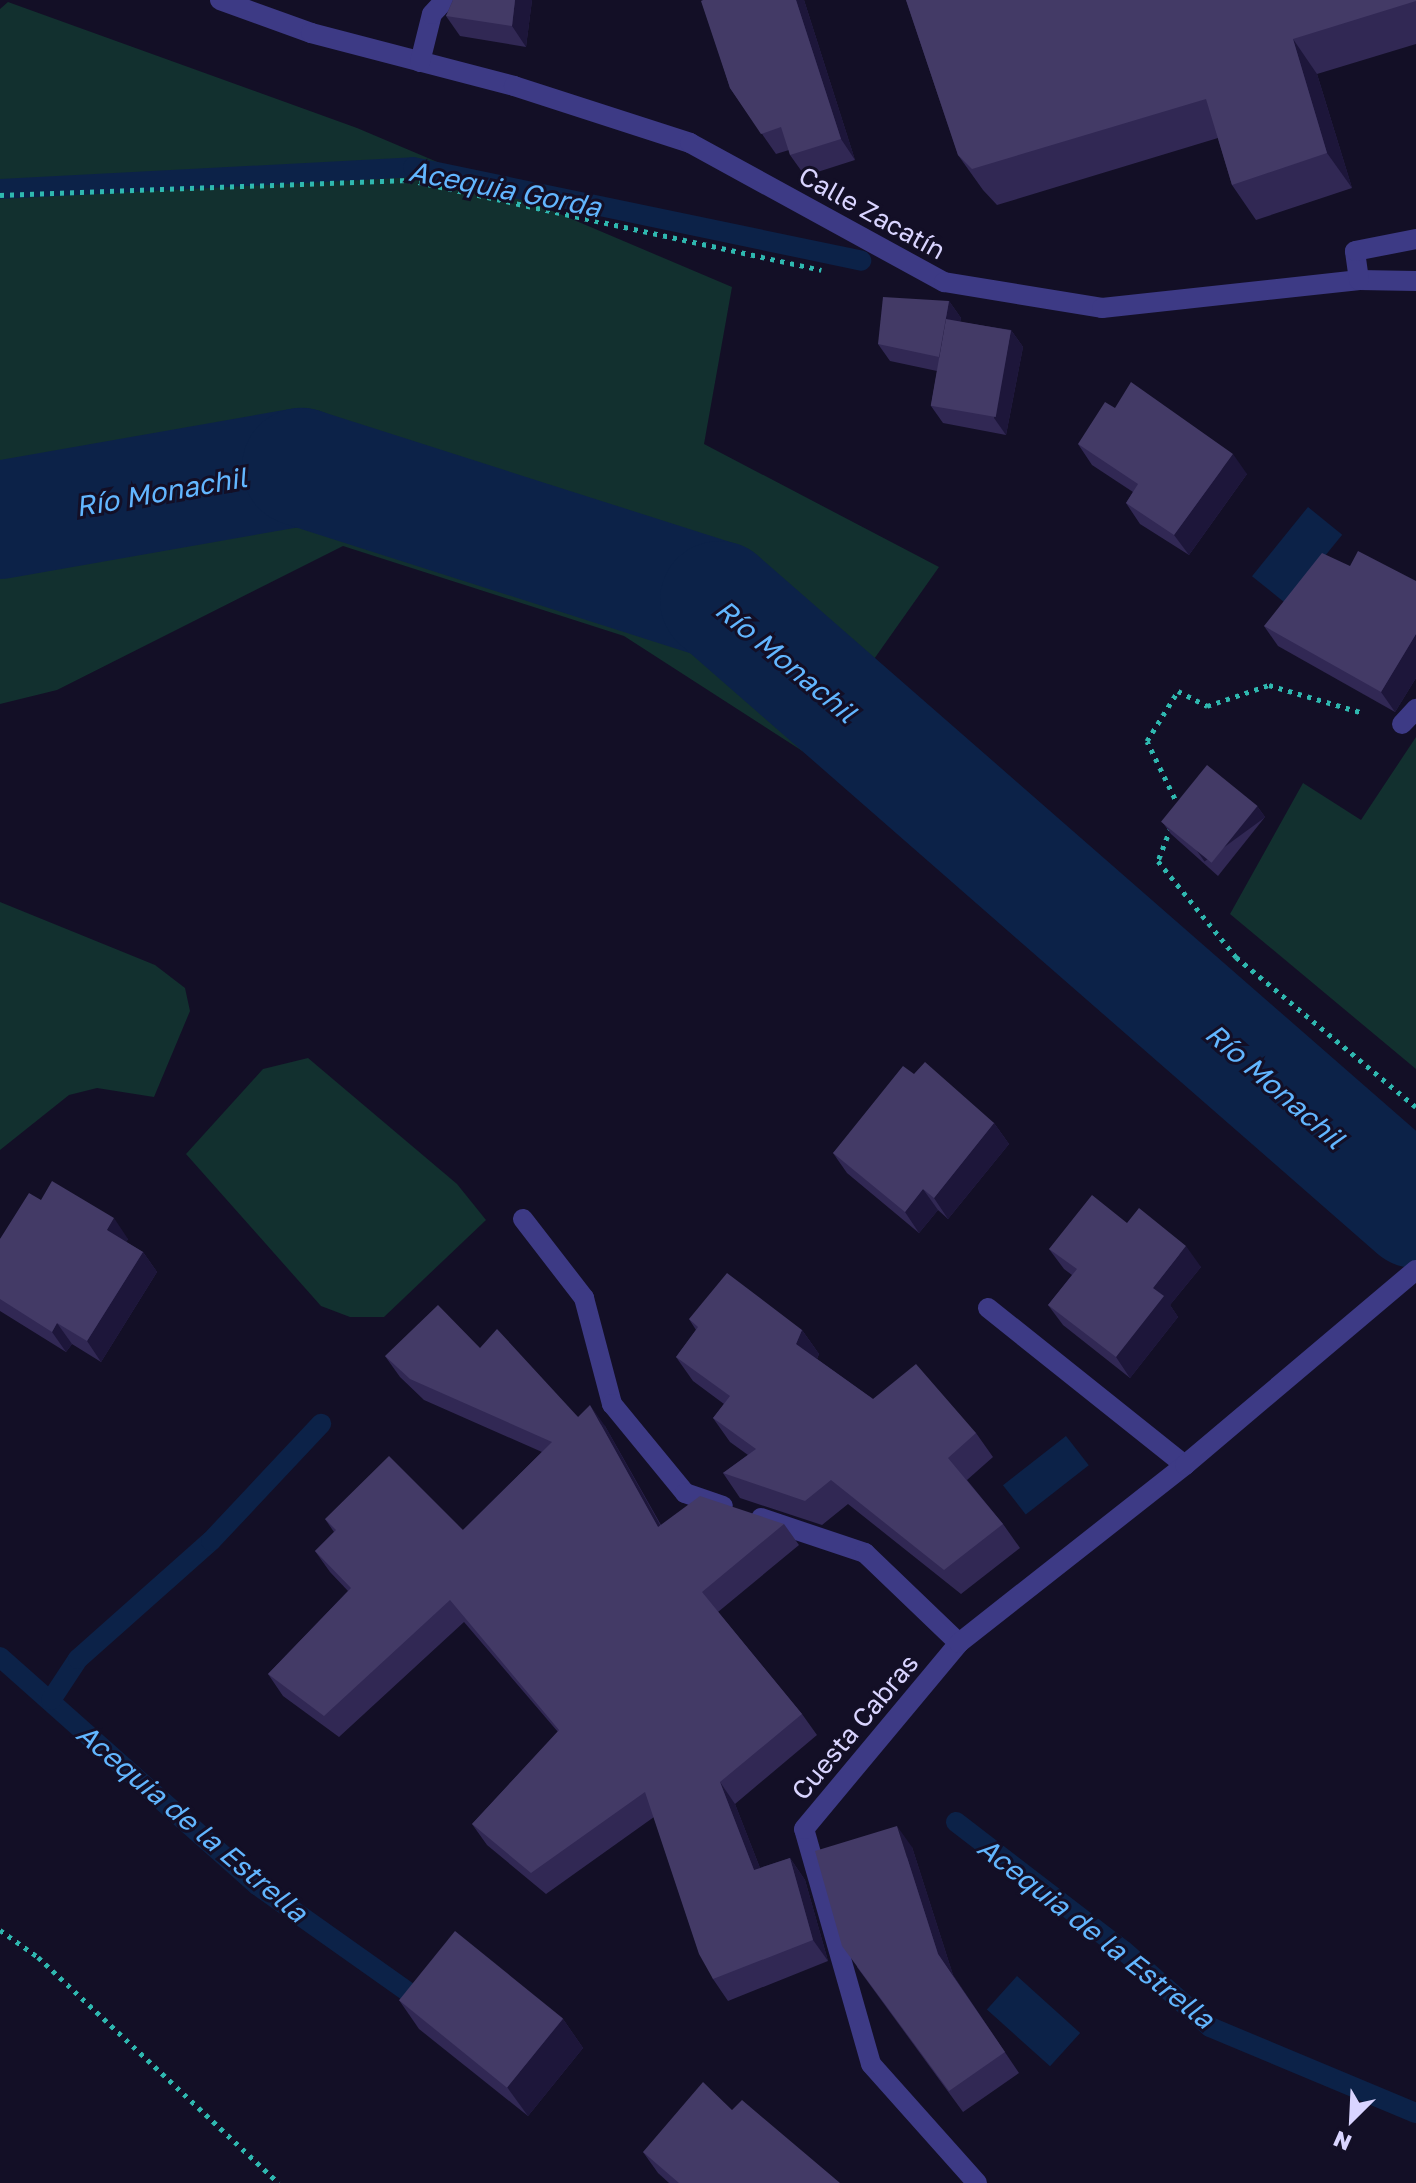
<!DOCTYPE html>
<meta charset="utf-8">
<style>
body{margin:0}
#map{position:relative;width:1416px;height:2183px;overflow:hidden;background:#130f26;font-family:"Golos Text",sans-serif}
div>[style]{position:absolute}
.green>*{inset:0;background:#12302f}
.water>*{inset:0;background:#0c2248;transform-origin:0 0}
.stream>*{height:20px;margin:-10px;padding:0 10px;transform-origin:10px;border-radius:10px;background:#0c2248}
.river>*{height:118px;margin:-59px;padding:0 59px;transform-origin:59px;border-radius:59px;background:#0c2248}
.path>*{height:5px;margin-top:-2.5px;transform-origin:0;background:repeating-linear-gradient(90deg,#2fb8b0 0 4px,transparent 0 10px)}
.minor>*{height:20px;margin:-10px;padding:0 10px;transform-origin:10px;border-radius:10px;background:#3d3a85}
.wall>*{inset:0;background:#312854}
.shaded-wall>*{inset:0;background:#1d163a;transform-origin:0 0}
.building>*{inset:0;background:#433a66;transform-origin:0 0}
span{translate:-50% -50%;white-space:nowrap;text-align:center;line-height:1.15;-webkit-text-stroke:6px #130f26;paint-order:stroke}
.street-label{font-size:26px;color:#d9d4ff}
.water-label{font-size:28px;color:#62b6ff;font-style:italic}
.north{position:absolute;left:1312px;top:2079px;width:80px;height:80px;-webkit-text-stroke:6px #130f26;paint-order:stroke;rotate:204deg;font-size:22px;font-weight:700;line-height:32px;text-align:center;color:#d9d4ff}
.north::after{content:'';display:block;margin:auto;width:28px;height:36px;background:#d9d4ff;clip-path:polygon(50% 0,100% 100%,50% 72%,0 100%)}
</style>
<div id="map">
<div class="green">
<div style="clip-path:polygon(8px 2px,357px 128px,732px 287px,704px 444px,939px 567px,807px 754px,624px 636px,343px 546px,57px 690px,0 704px,0 9px)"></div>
<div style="clip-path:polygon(1416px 737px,1416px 1069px,1230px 914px,1303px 783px,1361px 820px)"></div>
<div style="clip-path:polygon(0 902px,155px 965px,185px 988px,190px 1011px,154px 1097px,97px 1088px,69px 1095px,0 1150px)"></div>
<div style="clip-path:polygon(308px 1058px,457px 1184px,486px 1220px,384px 1317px,350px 1317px,321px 1306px,186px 1154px,263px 1069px)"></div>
</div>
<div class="water">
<div style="left:1308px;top:507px;width:44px;height:89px;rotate:39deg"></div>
<div style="left:1066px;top:1436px;width:37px;height:80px;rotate:52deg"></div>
<div style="left:1017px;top:1976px;width:85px;height:45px;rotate:42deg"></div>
</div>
<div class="stream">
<div style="left:0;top:189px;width:414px;rotate:-3deg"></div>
<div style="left:413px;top:167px;width:458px;rotate:11.8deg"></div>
<div style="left:0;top:1657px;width:344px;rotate:41.6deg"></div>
<div style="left:257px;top:1885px;width:194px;rotate:35.3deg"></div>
<div style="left:51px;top:1700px;width:49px;rotate:-56.6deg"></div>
<div style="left:78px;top:1659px;width:178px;rotate:-41.6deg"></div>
<div style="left:211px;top:1541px;width:161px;rotate:-46.8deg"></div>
<div style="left:956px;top:1822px;width:210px;rotate:37.5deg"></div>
<div style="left:1123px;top:1950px;width:116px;rotate:41.5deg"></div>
<div style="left:1210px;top:2027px;width:223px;rotate:22.7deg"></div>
</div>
<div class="river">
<div style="left:0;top:520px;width:306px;rotate:-10deg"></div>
<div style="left:301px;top:467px;width:439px;rotate:17.7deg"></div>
<div style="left:719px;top:600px;width:926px;rotate:41.15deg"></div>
</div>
<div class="path">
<div style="left:0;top:195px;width:409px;rotate:-2.1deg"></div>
<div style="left:409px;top:180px;width:422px;rotate:12.3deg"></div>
<div style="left:1179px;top:807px;width:73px;rotate:-115.9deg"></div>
<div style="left:1147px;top:741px;width:59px;rotate:-58.2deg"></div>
<div style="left:1178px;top:691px;width:33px;rotate:27deg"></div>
<div style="left:1207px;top:706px;width:65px;rotate:-18.7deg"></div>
<div style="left:1269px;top:685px;width:95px;rotate:16.5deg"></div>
<div style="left:1171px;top:827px;width:36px;rotate:111deg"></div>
<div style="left:1158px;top:861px;width:124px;rotate:50.9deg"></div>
<div style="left:1236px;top:957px;width:234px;rotate:39.8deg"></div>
<div style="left:0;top:1930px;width:47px;rotate:35.4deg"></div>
<div style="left:38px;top:1957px;width:330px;rotate:43.2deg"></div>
</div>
<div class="minor">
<div style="left:220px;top:0;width:97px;rotate:19.9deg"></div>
<div style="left:311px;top:33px;width:210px;rotate:14.6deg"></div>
<div style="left:514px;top:86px;width:185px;rotate:17.9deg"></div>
<div style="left:690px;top:143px;width:290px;rotate:28.7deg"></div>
<div style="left:944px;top:282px;width:160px;rotate:9.3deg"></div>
<div style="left:1102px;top:308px;width:259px;rotate:-6.2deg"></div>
<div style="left:1359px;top:280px;width:57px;rotate:1deg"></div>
<div style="left:420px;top:62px;width:49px;rotate:-76deg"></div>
<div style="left:432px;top:14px;width:19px;rotate:-47deg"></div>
<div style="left:1359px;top:280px;width:29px;rotate:-98deg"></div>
<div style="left:1355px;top:251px;width:62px;rotate:-11.1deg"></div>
<div style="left:1402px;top:724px;width:21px;rotate:-47deg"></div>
<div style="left:523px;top:1219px;width:100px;rotate:52.3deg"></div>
<div style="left:584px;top:1298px;width:110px;rotate:75.2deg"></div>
<div style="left:612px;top:1404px;width:115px;rotate:50.6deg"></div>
<div style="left:685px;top:1493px;width:40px;rotate:18.9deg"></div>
<div style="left:988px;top:1308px;width:252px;rotate:38.6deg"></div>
<div style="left:761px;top:1518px;width:110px;rotate:18.6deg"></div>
<div style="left:865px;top:1553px;width:130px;rotate:43.8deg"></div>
<div style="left:977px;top:2183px;width:159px;rotate:-131.7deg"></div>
<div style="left:871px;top:2064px;width:244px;rotate:-105.9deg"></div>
<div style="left:804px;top:1829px;width:242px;rotate:-50.2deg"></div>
<div style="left:959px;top:1643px;width:288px;rotate:-38.2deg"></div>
<div style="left:1185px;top:1465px;width:302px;rotate:-40.2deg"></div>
</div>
<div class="wall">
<div style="clip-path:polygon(453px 0,532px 0,526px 47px,460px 36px,446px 16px)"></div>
<div style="clip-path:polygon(703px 0,804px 0,855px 160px,805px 176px,790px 155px,789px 150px,776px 154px,730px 88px)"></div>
<div style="clip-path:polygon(906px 0,1416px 0,1416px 44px,1317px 74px,1352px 188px,1256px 220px,1232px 185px,1218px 138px,997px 205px,983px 190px,958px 155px)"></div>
<div style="clip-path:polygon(949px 301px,961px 318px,960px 322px,1011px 330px,1023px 347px,1006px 435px,943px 423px,931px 406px,937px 371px,890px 361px,878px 344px)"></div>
<div style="clip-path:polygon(1078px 444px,1247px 474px,1189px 555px,1140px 524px,1126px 503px,1133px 492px,1092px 465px)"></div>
<div style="clip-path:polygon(1416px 581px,1416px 678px,1395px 712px,1278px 646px,1264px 626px)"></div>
<div style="clip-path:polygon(1257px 806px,1265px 817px,1218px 876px,1171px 834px,1163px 823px)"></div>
<div style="clip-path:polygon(914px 1074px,994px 1123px,1009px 1144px,948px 1219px,938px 1210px,919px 1233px,847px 1173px,833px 1153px)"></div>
<div style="clip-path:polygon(41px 1200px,128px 1239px,126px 1242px,143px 1252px,157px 1272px,101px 1362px,72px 1344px,66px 1352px,0 1311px,0 1239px)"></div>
<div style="clip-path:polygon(1127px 1223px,1201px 1267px,1170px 1305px,1178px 1317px,1130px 1378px,1063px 1325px,1048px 1305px,1072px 1275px,1064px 1269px,1049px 1249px)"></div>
<div style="clip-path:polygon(689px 1319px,802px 1330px,819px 1354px,817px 1359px,873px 1399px,976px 1433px,993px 1457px,967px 1480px,1003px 1524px,1020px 1548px,961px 1594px,848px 1504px,822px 1525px,740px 1498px,723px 1473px,748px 1455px,730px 1442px,713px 1418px,724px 1404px,693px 1381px,676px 1357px,696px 1330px)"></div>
<div style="clip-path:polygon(480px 1348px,578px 1417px,605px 1426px,661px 1525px,784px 1524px,799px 1545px,718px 1612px,802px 1714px,817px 1735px,735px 1804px,760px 1868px,790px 1858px,805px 1880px,828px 1961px,728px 2001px,713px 1979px,654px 1817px,546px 1894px,487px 1845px,472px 1824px,558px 1732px,464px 1622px,339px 1737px,283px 1696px,268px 1674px,348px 1591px,330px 1572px,315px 1551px,334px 1532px,325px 1519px,463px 1530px,542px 1452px,424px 1400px,400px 1377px,385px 1356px)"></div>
<div style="clip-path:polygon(912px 1847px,953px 1975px,1019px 2073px,963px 2112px,857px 1967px)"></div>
<div style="clip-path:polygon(399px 2000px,563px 2019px,583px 2048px,528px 2116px,419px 2029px)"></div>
<div style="clip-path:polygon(643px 2152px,840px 2183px,669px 2183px,658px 2173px)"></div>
</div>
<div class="shaded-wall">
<div style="clip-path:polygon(515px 0,532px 0,526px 47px,512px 26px)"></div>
<div style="clip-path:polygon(796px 0,804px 0,855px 160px,841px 139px)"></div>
<div style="clip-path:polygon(1293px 39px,1317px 74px,1352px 188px,1327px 153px)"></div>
<div style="clip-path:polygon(949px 301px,961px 318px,951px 374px,939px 357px)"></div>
<div style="clip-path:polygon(1011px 330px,1023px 347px,1006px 435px,994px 418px)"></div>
<div style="clip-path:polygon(1233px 454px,1247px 474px,1189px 555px,1174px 535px)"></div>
<div style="clip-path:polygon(1416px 634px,1416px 678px,1395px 712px,1381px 692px)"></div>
<div style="left:1257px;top:806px;width:14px;height:75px;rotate:54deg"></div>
<div style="clip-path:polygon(994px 1123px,1009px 1144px,948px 1219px,934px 1198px)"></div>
<div style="clip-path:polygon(923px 1189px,938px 1210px,919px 1233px,905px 1212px)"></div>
<div style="clip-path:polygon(114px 1218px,128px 1239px,121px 1250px,107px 1230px)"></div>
<div style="clip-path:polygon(1186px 1246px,1201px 1267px,1170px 1305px,1178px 1317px,1130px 1378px,1116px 1357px,1153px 1288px)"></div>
<div style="clip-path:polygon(143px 1252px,157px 1272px,101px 1362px,87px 1341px)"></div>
<div style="clip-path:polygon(57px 1323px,72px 1344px,66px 1352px,52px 1332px)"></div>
<div style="clip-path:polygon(802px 1330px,819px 1354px,813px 1368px,796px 1344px)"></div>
<div style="clip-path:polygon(590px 1405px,605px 1426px,673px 1548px,658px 1527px)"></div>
<div style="clip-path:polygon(720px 1782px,735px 1804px,769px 1891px,754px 1870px)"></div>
<div style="clip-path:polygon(897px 1826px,912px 1847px,953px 1975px,1019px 2073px,938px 1954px)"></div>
<div style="clip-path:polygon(790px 1858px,805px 1880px,828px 1961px,813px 1940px)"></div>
<div style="clip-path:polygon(563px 2019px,583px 2048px,528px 2116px,507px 2087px)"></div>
</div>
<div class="building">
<div style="clip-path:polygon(453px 0,515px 0,512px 26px,446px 16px)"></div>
<div style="clip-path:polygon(703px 0,796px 0,841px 139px,790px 155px,781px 127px,761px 134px,730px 88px,701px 1px)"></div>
<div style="clip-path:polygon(906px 0,1416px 0,1416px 1px,1293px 39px,1327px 153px,1232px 185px,1206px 99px,972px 169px,958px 155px)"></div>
<div style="clip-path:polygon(883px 297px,949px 301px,939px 357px,878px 344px)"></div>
<div style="left:946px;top:319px;width:66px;height:88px;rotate:10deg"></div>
<div style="clip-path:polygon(1131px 382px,1233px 454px,1174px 535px,1126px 503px,1138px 484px,1078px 444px,1105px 402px,1115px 408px)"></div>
<div style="clip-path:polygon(1358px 551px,1416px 581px,1416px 634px,1381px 692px,1264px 626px,1322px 553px,1350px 566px)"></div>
<div style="left:1207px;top:765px;width:65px;height:73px;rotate:39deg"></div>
<div style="clip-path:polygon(925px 1062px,994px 1123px,934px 1198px,923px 1189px,905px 1212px,833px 1153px,903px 1066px,914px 1074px)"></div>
<div style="clip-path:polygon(52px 1181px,114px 1218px,107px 1230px,143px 1252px,87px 1341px,57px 1323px,52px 1332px,0 1299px,0 1239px,29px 1193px,41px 1200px)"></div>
<div style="clip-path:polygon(1092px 1195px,1127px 1223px,1139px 1208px,1186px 1246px,1153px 1288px,1164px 1296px,1116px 1357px,1048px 1305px,1077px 1269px,1049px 1249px)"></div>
<div style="clip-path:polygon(727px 1273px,802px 1330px,796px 1344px,873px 1399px,916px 1364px,976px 1433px,948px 1458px,1003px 1524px,944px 1570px,831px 1480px,805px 1501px,723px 1473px,756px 1449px,713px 1418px,730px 1396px,676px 1357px,698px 1327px,689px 1319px)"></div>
<div style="clip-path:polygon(438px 1305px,480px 1348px,497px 1329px,578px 1417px,590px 1405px,658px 1527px,700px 1496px,784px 1524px,702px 1592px,802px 1714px,720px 1782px,754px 1870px,790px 1858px,813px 1940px,713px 1979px,699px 1954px,645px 1792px,531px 1873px,472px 1824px,559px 1730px,450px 1600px,324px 1716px,268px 1674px,351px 1588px,315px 1551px,336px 1530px,325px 1519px,389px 1456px,463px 1530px,552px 1442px,410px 1379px,385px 1356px)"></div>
<div style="clip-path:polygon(897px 1826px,938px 1954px,1005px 2052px,949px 2091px,842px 1946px,815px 1851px)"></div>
<div style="left:455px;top:1931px;width:139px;height:89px;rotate:39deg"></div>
<div style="clip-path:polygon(703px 2082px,732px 2110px,742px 2100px,840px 2183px,679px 2183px,643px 2152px)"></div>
</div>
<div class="street-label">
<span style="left:872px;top:213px;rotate:29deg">Calle Zacatín</span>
<span style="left:855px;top:1727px;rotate:-50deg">Cuesta Cabras</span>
</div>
<div class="water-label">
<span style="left:505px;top:189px;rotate:11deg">Acequia Gorda</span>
<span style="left:161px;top:492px;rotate:-10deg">Río Monachil</span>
<span style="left:786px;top:661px;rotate:40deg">Río Monachil</span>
<span style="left:1275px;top:1086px;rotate:41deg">Río Monachil</span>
<span style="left:192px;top:1823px;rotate:40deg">Acequia de la Estrella</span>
<span style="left:1096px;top:1933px;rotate:38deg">Acequia de la Estrella</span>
</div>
<div class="north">N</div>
</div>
